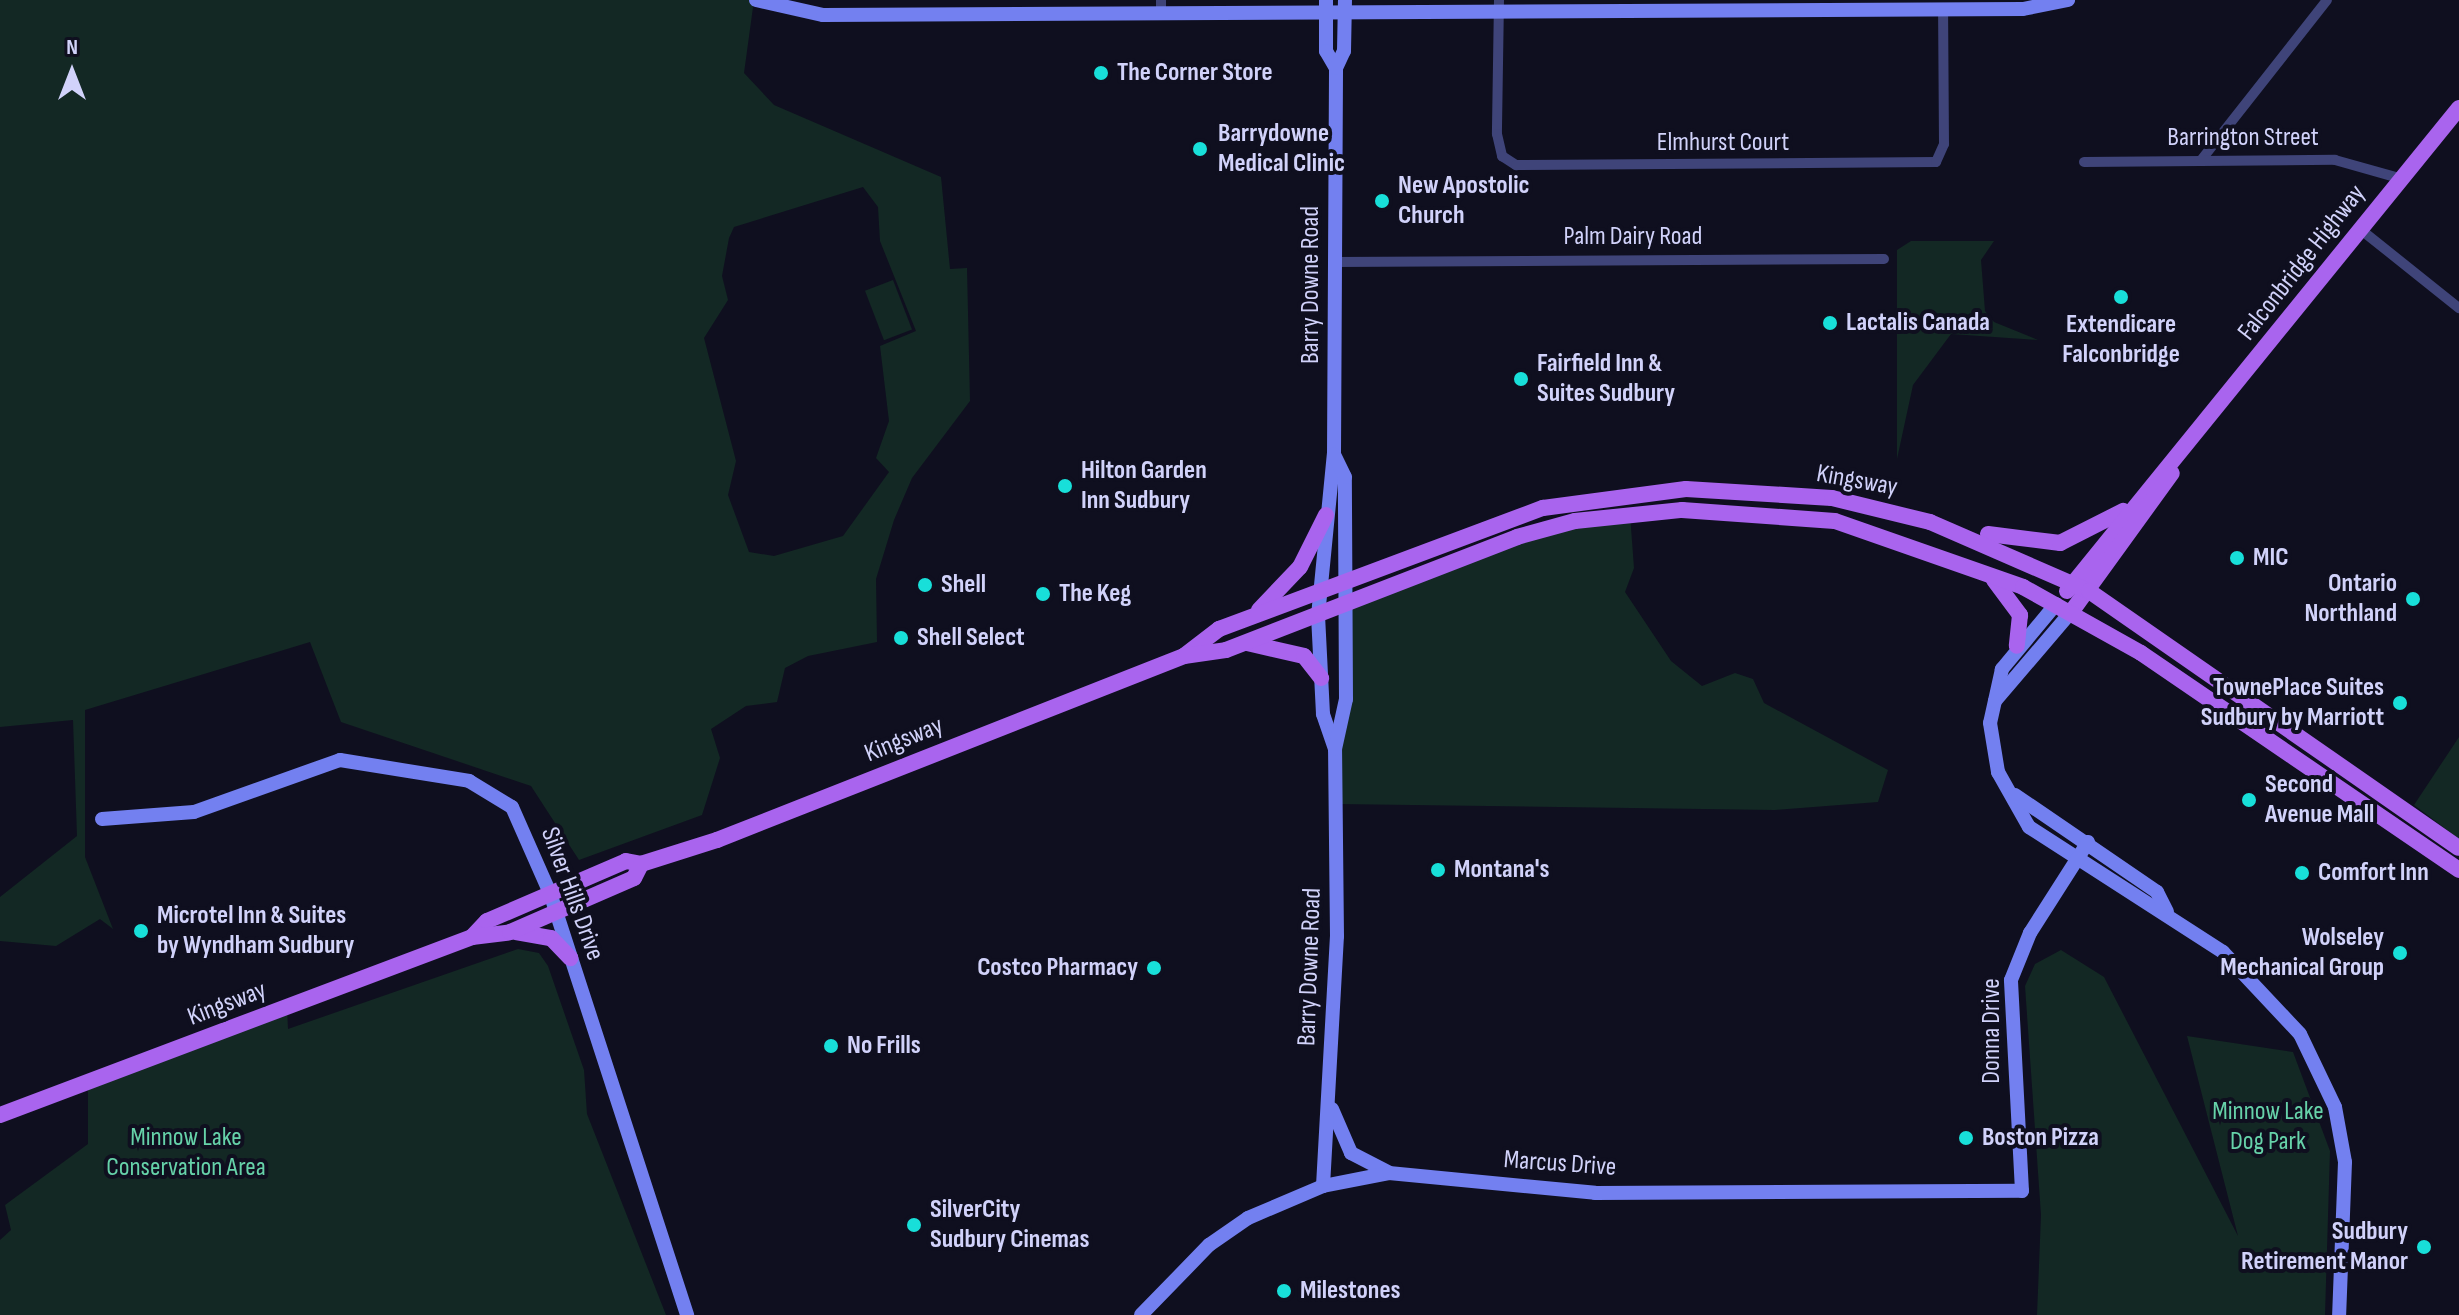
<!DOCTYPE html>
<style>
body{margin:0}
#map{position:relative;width:2459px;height:1315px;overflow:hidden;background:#0f0f1f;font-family:"Sofia Sans Condensed",sans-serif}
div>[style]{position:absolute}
.green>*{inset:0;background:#132824;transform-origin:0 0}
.street>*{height:10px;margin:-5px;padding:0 5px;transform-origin:5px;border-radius:5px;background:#3f4479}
.secondary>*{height:14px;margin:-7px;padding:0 7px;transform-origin:7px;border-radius:7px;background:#7380f0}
.primary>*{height:16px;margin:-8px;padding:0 8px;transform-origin:8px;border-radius:8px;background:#a964ee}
.dots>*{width:22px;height:22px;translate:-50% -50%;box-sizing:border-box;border:4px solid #0f0f1f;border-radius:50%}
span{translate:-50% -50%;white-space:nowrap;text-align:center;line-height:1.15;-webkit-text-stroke:8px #0f0f1f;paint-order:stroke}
.poi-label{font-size:26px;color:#d1d2fa;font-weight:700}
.left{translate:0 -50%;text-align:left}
.right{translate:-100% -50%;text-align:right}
.street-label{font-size:26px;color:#d1d2fa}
.park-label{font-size:26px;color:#66d2a9}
.north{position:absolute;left:32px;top:32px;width:80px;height:80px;-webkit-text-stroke:6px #0f0f1f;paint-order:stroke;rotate:0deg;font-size:22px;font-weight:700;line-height:32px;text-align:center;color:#d1d2fa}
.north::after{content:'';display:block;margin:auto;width:28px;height:36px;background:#d1d2fa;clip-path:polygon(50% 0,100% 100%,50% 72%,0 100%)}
</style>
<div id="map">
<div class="green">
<div style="clip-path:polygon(evenodd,0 0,754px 0,744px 73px,774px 105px,941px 177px,950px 269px,967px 268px,970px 401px,912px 478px,894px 520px,876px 579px,877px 642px,808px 656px,785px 668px,777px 702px,746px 706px,711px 729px,720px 758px,702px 815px,579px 860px,531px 786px,341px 722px,310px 642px,85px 710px,85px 857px,113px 929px,100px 919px,56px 946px,0 941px,0 897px,77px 836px,73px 720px,0 727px,0 0,863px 187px,878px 207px,880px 241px,916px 331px,880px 346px,889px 421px,876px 458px,889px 472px,843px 536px,774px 556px,749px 552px,728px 495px,736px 461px,704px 338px,728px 300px,722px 276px,729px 238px,734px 227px,863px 187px)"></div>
<div style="clip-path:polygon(1911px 241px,1994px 241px,1981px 260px,1985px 311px,1994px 322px,2038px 340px,1951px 334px,1913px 385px,1897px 459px,1897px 250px)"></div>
<div style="left:893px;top:280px;width:53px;height:30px;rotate:69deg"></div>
<div style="clip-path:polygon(1630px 514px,1634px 568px,1625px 592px,1671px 661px,1702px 686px,1735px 673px,1753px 679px,1764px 703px,1888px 770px,1878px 802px,1775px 810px,1337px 804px,1346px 606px,1485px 550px)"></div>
<div style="clip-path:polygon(2459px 737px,2459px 839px,2414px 805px)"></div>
<div style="clip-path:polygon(518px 949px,539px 953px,548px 966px,584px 1070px,587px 1114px,666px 1315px,0 1315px,0 1240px,11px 1230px,5px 1205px,88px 1144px,88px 1083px,287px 1007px,288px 1029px)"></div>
<div style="clip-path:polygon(2061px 950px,2104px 977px,2238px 1236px,2187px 1036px,2293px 1052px,2330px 1151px,2325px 1315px,2037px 1315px,2041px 1215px,2025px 986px,2035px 964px)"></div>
</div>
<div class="street">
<div style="left:1161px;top:0;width:12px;rotate:90deg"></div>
<div style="left:1499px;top:0;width:134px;rotate:90.9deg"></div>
<div style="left:1497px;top:134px;width:23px;rotate:77deg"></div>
<div style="left:1502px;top:156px;width:17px;rotate:33deg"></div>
<div style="left:1516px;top:165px;width:420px;rotate:-0.4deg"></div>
<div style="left:1936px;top:162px;width:20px;rotate:-66deg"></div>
<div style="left:1944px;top:144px;width:134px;rotate:-90.4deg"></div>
<div style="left:2202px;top:159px;width:202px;rotate:-51.8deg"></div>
<div style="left:2084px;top:162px;width:251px;rotate:-0.5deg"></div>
<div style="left:2335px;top:160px;width:66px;rotate:15.7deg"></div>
<div style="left:2360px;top:229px;width:127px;rotate:38.6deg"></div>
<div style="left:1335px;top:262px;width:549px;rotate:-0.31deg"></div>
</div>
<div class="secondary">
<div style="left:756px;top:0;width:69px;rotate:12.6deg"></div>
<div style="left:823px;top:15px;width:1200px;rotate:-0.29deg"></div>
<div style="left:2023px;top:9px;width:46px;rotate:-11.3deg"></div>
<div style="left:1326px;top:0;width:51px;rotate:90deg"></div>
<div style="left:1326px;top:51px;width:20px;rotate:60deg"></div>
<div style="left:2056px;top:604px;width:85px;rotate:129.7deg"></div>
<div style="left:2002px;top:669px;width:55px;rotate:102.5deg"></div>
<div style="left:1990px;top:723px;width:50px;rotate:80.7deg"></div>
<div style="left:1998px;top:772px;width:63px;rotate:60.6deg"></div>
<div style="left:2029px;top:827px;width:231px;rotate:32.8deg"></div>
<div style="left:2223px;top:952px;width:112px;rotate:46.8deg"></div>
<div style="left:2300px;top:1034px;width:81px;rotate:64.4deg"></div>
<div style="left:2335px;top:1107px;width:56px;rotate:79.7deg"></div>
<div style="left:2345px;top:1162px;width:153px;rotate:92.2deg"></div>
<div style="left:1995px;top:701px;width:118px;rotate:-49.5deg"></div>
<div style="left:1335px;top:749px;width:37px;rotate:-109deg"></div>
<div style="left:1323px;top:714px;width:98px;rotate:-92.9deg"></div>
<div style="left:1318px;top:616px;width:163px;rotate:-84.4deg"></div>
<div style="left:1334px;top:454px;width:386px;rotate:-89.7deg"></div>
<div style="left:1336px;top:68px;width:19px;rotate:-65deg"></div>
<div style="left:1344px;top:51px;width:51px;rotate:-88.9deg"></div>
<div style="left:2015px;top:795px;width:172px;rotate:34.3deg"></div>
<div style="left:2157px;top:892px;width:22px;rotate:63deg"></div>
<div style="left:102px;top:819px;width:92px;rotate:-4.4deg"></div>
<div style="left:194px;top:812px;width:155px;rotate:-19.6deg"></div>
<div style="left:340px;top:760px;width:131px;rotate:9.2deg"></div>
<div style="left:469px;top:781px;width:50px;rotate:31.2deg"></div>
<div style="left:512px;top:807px;width:94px;rotate:66.2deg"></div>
<div style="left:550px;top:893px;width:444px;rotate:72deg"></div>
<div style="left:1332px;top:1109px;width:48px;rotate:66.6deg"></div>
<div style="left:1351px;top:1153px;width:42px;rotate:27.2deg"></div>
<div style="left:1323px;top:1186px;width:250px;rotate:-86.8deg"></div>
<div style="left:1337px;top:936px;width:187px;rotate:-90.6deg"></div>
<div style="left:1335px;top:749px;width:51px;rotate:-77.6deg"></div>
<div style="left:1346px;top:699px;width:222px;rotate:-90.3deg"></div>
<div style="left:1345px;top:477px;width:25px;rotate:-116deg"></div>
<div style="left:1141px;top:1315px;width:98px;rotate:-45.8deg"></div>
<div style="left:1209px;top:1245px;width:47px;rotate:-34.7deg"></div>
<div style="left:1248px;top:1218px;width:82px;rotate:-23.1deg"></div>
<div style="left:1323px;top:1186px;width:67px;rotate:-11.1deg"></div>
<div style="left:1389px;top:1173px;width:207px;rotate:5.5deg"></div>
<div style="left:1595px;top:1193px;width:427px;rotate:-0.3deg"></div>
<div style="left:2022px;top:1191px;width:211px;rotate:-93deg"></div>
<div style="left:2011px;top:980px;width:51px;rotate:-68deg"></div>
<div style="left:2030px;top:933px;width:108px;rotate:-57.5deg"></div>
</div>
<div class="primary">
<div style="left:1988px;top:534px;width:73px;rotate:7.1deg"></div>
<div style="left:2060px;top:543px;width:71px;rotate:-26.9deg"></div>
<div style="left:1994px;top:580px;width:44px;rotate:53.4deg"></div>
<div style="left:2020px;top:615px;width:31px;rotate:96deg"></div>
<div style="left:2067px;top:591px;width:622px;rotate:-50.94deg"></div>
<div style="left:1259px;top:610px;width:59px;rotate:-46.4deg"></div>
<div style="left:1300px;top:567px;width:58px;rotate:-63.4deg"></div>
<div style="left:2072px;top:611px;width:170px;rotate:-54.1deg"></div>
<div style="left:1247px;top:643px;width:58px;rotate:12.8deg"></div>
<div style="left:1304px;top:656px;width:28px;rotate:52deg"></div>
<div style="left:1185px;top:655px;width:43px;rotate:-37.4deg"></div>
<div style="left:1219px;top:629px;width:346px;rotate:-20.5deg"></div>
<div style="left:1543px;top:508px;width:144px;rotate:-7.6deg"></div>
<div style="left:1686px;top:489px;width:146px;rotate:3.5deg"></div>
<div style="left:1832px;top:498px;width:101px;rotate:13.8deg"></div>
<div style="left:1930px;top:522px;width:173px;rotate:23.5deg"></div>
<div style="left:2089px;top:591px;width:450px;rotate:34.8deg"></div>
<div style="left:516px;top:932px;width:36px;rotate:10deg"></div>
<div style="left:551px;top:938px;width:28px;rotate:46deg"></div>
<div style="left:472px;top:937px;width:22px;rotate:-47deg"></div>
<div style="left:487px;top:921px;width:151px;rotate:-23.3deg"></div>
<div style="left:626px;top:861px;width:15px;rotate:11deg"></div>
<div style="left:641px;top:864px;width:80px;rotate:-17.5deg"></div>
<div style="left:717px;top:840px;width:502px;rotate:-21.5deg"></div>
<div style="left:1184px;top:656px;width:42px;rotate:-8.1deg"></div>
<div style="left:1226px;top:650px;width:312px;rotate:-21.2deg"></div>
<div style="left:1517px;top:537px;width:60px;rotate:-15.4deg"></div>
<div style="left:1575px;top:521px;width:108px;rotate:-5.9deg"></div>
<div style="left:1682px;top:510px;width:153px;rotate:4.1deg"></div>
<div style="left:1835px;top:521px;width:199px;rotate:19.3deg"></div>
<div style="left:2023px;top:587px;width:135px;rotate:29.2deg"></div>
<div style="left:2141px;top:653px;width:385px;rotate:34.3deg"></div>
<div style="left:0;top:1115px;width:504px;rotate:-20.66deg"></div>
<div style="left:472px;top:937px;width:38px;rotate:-7deg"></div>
<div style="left:510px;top:932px;width:135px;rotate:-23.5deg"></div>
<div style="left:634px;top:878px;width:16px;rotate:-63deg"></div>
</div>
<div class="dots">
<div style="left:1101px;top:73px;background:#18dfd9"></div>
<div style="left:1200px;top:149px;background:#18dfd9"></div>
<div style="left:1382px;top:201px;background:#18dfd9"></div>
<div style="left:2121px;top:297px;background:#18dfd9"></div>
<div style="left:1830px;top:323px;background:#18dfd9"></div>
<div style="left:1521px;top:379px;background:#18dfd9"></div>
<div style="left:1065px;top:486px;background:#18dfd9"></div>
<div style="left:2237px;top:558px;background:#18dfd9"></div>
<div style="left:925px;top:585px;background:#18dfd9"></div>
<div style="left:1043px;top:594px;background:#18dfd9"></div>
<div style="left:2413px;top:599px;background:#18dfd9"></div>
<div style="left:901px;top:638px;background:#18dfd9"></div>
<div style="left:2400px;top:703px;background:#18dfd9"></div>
<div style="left:2249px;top:800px;background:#18dfd9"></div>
<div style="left:1438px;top:870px;background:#18dfd9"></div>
<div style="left:2302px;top:873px;background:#18dfd9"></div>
<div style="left:141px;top:931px;background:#18dfd9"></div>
<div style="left:2400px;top:953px;background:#18dfd9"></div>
<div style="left:1154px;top:968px;background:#18dfd9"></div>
<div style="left:831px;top:1046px;background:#18dfd9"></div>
<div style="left:1966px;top:1138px;background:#18dfd9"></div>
<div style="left:914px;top:1225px;background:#18dfd9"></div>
<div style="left:2424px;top:1247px;background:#18dfd9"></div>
<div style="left:1284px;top:1291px;background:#18dfd9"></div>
</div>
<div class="poi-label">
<span class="left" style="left:1117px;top:73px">The Corner Store</span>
<span class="left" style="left:1218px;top:149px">Barrydowne<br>Medical Clinic</span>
<span class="left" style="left:1398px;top:201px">New Apostolic<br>Church</span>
<span class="left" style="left:1846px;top:323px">Lactalis Canada</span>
<span style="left:2121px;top:340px">Extendicare<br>Falconbridge</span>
<span class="left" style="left:1537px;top:379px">Fairfield Inn &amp;<br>Suites Sudbury</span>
<span class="left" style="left:1081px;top:486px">Hilton Garden<br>Inn Sudbury</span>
<span class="left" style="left:2253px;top:558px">MIC</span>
<span class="right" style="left:2397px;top:599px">Ontario<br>Northland</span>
<span class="left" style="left:941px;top:585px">Shell</span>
<span class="left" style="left:1059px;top:594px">The Keg</span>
<span class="left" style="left:917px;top:638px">Shell Select</span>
<span class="right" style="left:2384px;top:703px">TownePlace Suites<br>Sudbury by Marriott</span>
<span class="left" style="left:2265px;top:800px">Second<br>Avenue Mall</span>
<span class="left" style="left:1454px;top:870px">Montana's</span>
<span class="left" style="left:2318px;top:873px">Comfort Inn</span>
<span class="left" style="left:157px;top:931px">Microtel Inn &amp; Suites<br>by Wyndham Sudbury</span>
<span class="right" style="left:2384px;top:953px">Wolseley<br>Mechanical Group</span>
<span class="right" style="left:1138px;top:968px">Costco Pharmacy</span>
<span class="left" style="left:847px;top:1046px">No Frills</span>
<span class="left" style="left:1982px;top:1138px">Boston Pizza</span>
<span class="left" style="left:930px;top:1225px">SilverCity<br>Sudbury Cinemas</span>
<span class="right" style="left:2408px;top:1247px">Sudbury<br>Retirement Manor</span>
<span class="left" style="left:1300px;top:1291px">Milestones</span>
</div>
<div class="street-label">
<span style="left:2243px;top:138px">Barrington Street</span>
<span style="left:1723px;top:143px">Elmhurst Court</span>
<span style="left:1633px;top:237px">Palm Dairy Road</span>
<span style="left:2302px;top:263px;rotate:-52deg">Falconbridge Highway</span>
<span style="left:1311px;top:285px;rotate:-90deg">Barry Downe Road</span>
<span style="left:1857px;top:481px;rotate:10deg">Kingsway</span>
<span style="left:904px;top:740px;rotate:-22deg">Kingsway</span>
<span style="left:572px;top:894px;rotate:70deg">Silver Hills Drive</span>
<span style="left:1310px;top:967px;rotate:-88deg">Barry Downe Road</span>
<span style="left:227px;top:1004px;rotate:-21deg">Kingsway</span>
<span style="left:1992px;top:1031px;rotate:-90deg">Donna Drive</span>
<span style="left:1560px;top:1164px;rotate:4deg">Marcus Drive</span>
</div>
<div class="park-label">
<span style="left:2268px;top:1127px">Minnow Lake<br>Dog Park</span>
<span style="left:186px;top:1153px">Minnow Lake<br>Conservation Area</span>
</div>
<div class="north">N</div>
</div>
